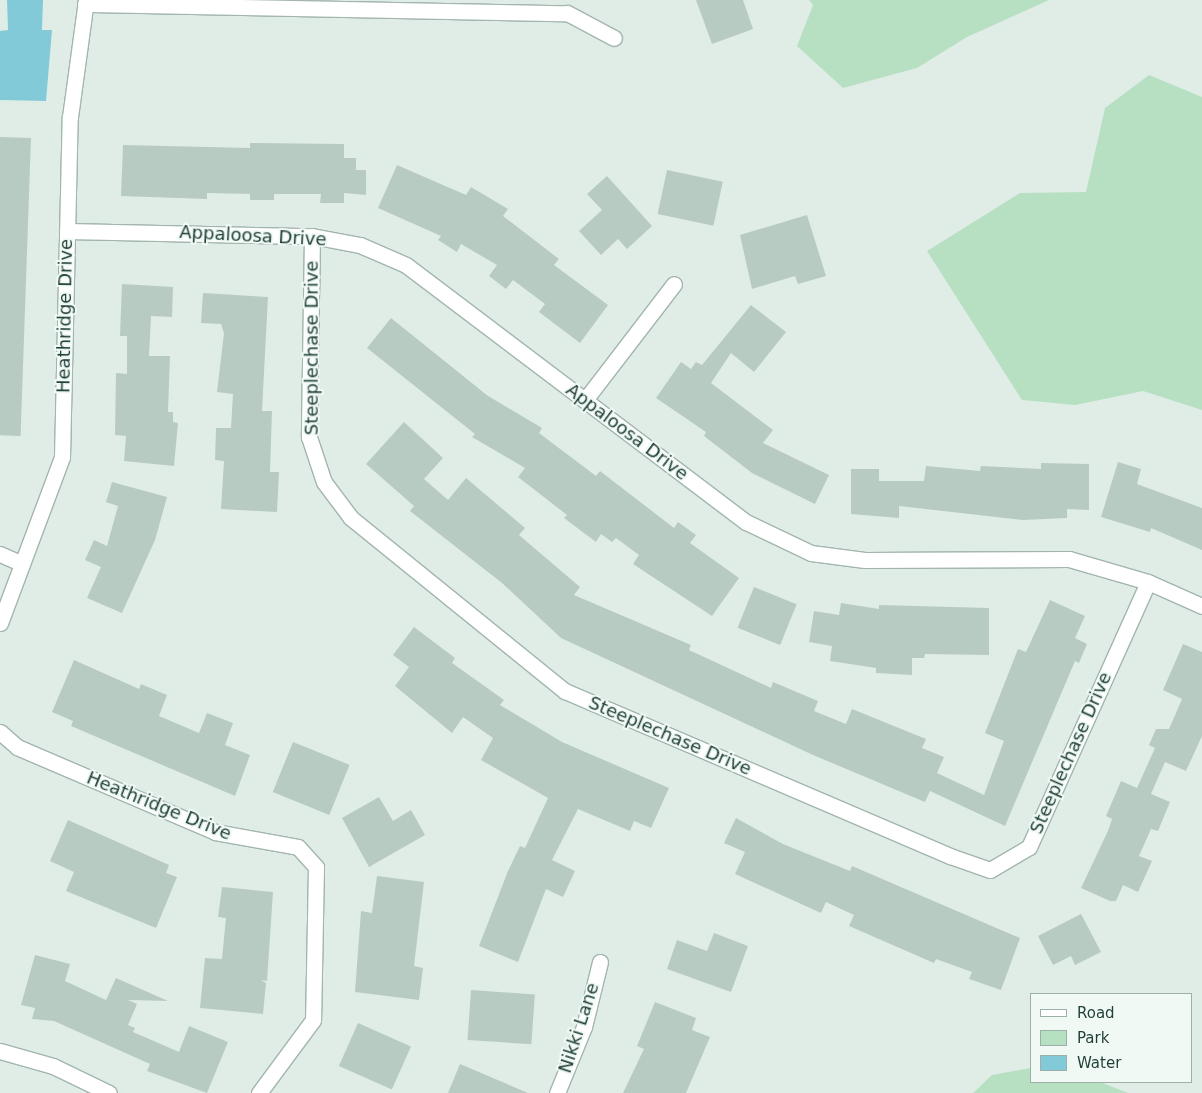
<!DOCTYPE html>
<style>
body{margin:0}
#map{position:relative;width:1202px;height:1093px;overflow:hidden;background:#e0ede7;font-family:"DejaVu Sans",sans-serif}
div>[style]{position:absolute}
.green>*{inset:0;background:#b7e0c3}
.water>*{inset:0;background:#83cad8}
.building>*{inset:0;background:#b8cbc3;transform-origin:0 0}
.roads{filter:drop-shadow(1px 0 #a2b5af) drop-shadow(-1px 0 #a2b5af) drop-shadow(0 1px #a2b5af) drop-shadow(0 -1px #a2b5af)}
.minor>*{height:15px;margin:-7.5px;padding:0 7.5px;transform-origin:7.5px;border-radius:7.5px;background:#fff}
span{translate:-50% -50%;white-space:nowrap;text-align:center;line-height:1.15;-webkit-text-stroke:4px #f1f9f5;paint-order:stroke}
.street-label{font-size:18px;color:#1f3f37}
.legend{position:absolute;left:1030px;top:993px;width:162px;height:90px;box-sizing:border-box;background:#f1f9f5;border:1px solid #9dafa9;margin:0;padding:6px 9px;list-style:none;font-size:15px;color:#1f3f37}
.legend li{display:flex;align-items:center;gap:10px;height:25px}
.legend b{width:25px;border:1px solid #9dafa9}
</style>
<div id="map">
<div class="green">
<div style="clip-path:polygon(809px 0,1049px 0,967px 37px,917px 68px,843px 88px,797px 46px,813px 5px)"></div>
<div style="clip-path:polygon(1149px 75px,1202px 97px,1202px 410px,1143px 391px,1075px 405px,1022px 400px,927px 251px,1020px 193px,1086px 192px,1105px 108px)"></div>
<div style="clip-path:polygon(1031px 1068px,1031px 1082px,1100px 1082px,1128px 1093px,973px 1093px,992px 1075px)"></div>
</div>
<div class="water">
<div style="clip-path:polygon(7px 0,43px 0,42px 30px,52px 30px,46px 101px,0 100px,0 31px,8px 30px)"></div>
</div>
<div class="building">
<div style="clip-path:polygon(696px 0,743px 0,753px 29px,712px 44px)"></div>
<div style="left:0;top:137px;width:31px;height:298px;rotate:2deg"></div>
<div style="clip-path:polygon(250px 143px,344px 144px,344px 158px,356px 158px,356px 170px,366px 170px,366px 195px,344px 193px,344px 203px,320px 203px,321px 194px,274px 194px,274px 200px,250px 200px,250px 194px,207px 193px,207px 199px,121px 196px,123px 145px,250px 148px)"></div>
<div style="clip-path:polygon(397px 165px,466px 195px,471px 187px,508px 209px,503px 216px,559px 259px,554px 265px,608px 305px,580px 343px,539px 312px,545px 304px,513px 280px,506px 289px,489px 276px,497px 265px,461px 244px,457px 252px,438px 240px,441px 236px,378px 208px)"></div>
<div style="left:667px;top:170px;width:57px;height:45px;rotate:12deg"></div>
<div style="clip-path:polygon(607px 176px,652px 226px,627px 249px,618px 239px,601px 255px,579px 231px,602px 210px,587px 194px)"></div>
<div style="clip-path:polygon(807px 215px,826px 276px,798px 284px,795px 276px,752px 289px,740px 235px)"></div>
<div style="clip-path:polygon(122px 284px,173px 287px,172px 317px,151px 316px,149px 356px,170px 356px,168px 412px,173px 412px,173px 422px,178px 423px,174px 466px,124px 461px,126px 436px,115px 435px,116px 373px,127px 374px,127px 336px,120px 336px)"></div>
<div style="clip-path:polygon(203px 293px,268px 297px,262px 411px,272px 411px,270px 472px,279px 472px,277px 512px,221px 509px,224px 461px,215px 460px,216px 428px,231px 428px,233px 394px,217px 392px,224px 333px,221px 324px,201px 323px)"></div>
<div style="clip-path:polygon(751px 305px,786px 332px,754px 372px,731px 353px,711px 383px,773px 430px,763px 443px,829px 475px,815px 504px,752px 473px,704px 436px,706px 432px,656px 398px,681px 362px,691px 369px,696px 362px,702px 365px)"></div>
<div style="clip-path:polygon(391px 318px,488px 396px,542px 428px,539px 433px,596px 476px,600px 471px,674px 528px,678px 522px,696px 535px,690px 543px,739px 578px,712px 616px,633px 564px,639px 555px,616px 538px,612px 542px,601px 534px,596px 542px,564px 518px,567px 515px,518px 477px,525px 468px,472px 437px,475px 434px,367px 348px)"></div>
<div style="clip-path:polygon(404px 422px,443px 458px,424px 479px,448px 500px,466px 478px,525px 528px,519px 535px,580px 587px,574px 595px,691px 645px,689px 650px,771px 688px,773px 682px,818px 701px,814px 711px,846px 724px,852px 709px,926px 739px,922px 748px,944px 757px,937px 773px,984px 795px,1004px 741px,985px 733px,1018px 649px,1026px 652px,1050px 600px,1085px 616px,1075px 638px,1087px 644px,1079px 663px,1075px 661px,1005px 826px,930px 791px,925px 802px,813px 755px,561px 638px,502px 583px,410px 511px,414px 506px,366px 464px)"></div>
<div style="clip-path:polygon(1118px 462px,1141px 469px,1137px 484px,1202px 508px,1202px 550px,1151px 528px,1150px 532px,1101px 517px)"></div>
<div style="clip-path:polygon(1041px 463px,1089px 464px,1089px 510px,1067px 509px,1067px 518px,1023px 520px,899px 506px,899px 518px,851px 514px,851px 469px,879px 469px,879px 481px,924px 481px,926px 466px,980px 471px,981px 466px,1041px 469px)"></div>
<div style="clip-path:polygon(112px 482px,167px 497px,155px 540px,122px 613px,87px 598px,101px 567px,85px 560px,94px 540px,107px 546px,118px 506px,106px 502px)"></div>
<div style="left:754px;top:587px;width:46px;height:44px;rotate:22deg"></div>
<div style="clip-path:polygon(841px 603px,879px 609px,879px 605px,989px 608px,989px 655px,925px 654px,924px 658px,912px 658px,912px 675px,876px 673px,876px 668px,830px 661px,832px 646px,809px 642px,814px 611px,839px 615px)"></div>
<div style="clip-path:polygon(414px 627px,455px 658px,452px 663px,504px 700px,500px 705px,562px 742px,669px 788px,651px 828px,634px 821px,630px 831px,578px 809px,552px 860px,575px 871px,563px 897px,546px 889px,518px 962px,479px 946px,508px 871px,520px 846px,525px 848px,548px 798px,481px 760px,493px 738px,463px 717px,452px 733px,395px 686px,409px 667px,393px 655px)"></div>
<div style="clip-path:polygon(1183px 644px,1202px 652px,1202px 736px,1186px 771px,1165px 762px,1151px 794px,1170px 802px,1158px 831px,1151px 829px,1139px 856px,1152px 861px,1138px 892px,1123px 885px,1116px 901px,1110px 901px,1081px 888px,1108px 831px,1112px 819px,1106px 816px,1121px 781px,1137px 788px,1155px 748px,1149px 745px,1156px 729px,1169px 729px,1182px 699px,1163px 690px)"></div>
<div style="clip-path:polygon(74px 660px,139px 689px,141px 684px,167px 695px,159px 716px,199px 733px,207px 713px,233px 723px,225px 745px,250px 755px,235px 796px,71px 726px,73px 721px,52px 712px)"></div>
<div style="left:293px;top:742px;width:61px;height:54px;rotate:22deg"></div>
<div style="clip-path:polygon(379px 797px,393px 821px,411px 810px,425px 835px,369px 867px,342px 818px)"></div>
<div style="clip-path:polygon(736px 818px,783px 844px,850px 871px,852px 866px,1020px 938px,1001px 990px,969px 979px,972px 972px,936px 959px,934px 963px,849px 926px,854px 915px,826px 902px,821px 913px,735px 874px,745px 852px,724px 843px)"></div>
<div style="clip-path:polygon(68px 820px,169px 865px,166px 873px,177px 877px,156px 928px,66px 891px,74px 872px,50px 861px)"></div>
<div style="clip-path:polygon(377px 876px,424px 882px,414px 966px,423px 968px,419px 1000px,355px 992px,361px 911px,372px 913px)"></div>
<div style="clip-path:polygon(222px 887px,273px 892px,267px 981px,261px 980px,266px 983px,263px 1014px,200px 1008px,205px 958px,222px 959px,226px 918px,218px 917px)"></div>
<div style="clip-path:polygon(1081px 914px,1101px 952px,1075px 965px,1071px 956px,1053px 965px,1038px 936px)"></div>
<div style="clip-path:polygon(714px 933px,748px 946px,731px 992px,667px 969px,677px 940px,707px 951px)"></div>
<div style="clip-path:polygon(35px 955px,70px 964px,65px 981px,106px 1000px,116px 978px,168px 1001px,128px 1000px,137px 1004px,128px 1025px,135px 1028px,133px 1032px,179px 1052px,189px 1026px,228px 1042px,207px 1093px,147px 1071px,150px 1064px,54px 1021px,32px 1019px,35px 1008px,21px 1005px)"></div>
<div style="left:471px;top:990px;width:64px;height:50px;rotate:4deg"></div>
<div style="clip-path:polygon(655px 1002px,696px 1018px,692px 1030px,710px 1037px,686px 1093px,623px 1093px,644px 1049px,637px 1046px)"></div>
<div style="left:358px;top:1023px;width:58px;height:47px;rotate:24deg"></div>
<div style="clip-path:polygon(460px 1064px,528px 1093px,448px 1093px)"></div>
</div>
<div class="roads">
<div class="minor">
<div style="left:85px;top:4px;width:482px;rotate:1.1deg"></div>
<div style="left:567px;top:13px;width:53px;rotate:28deg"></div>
<div style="left:67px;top:231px;width:245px;rotate:1.2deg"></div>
<div style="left:312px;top:236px;width:49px;rotate:10.6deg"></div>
<div style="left:360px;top:245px;width:50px;rotate:23.5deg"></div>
<div style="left:406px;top:265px;width:426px;rotate:37.1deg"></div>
<div style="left:746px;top:522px;width:72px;rotate:25.5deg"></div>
<div style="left:811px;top:553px;width:54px;rotate:7.4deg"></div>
<div style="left:865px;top:560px;width:204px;rotate:-0.3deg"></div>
<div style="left:1069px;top:559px;width:82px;rotate:16.2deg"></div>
<div style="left:1148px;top:582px;width:59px;rotate:24deg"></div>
<div style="left:312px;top:236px;width:201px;rotate:90.9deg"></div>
<div style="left:309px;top:437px;width:47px;rotate:71.6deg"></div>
<div style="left:324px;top:482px;width:45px;rotate:53.1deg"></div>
<div style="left:351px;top:518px;width:275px;rotate:39deg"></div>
<div style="left:565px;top:691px;width:419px;rotate:23.2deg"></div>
<div style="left:950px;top:856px;width:42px;rotate:19.3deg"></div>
<div style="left:990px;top:870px;width:45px;rotate:-30.5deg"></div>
<div style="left:1029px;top:847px;width:290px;rotate:-65.8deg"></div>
<div style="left:585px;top:400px;width:146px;rotate:-52.5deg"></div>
<div style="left:0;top:554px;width:24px;rotate:24deg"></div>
<div style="left:0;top:623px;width:177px;rotate:-69.5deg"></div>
<div style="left:62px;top:457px;width:340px;rotate:-88.7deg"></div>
<div style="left:70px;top:117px;width:118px;rotate:-82.2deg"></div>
<div style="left:0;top:732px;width:23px;rotate:41deg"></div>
<div style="left:17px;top:747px;width:215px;rotate:23.2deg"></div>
<div style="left:215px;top:832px;width:84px;rotate:10.2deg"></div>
<div style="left:298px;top:847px;width:27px;rotate:48deg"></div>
<div style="left:316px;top:867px;width:153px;rotate:91.1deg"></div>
<div style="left:313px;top:1020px;width:91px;rotate:126.5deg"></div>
<div style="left:0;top:1051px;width:55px;rotate:15.8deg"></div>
<div style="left:53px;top:1066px;width:62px;rotate:25.7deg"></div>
<div style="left:557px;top:1093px;width:71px;rotate:-67.8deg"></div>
<div style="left:584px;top:1027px;width:67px;rotate:-76.2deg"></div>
</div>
</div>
<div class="street-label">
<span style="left:253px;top:236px;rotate:3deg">Appaloosa Drive</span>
<span style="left:65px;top:316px;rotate:-89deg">Heathridge Drive</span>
<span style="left:312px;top:348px;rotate:-90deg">Steeplechase Drive</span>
<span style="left:627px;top:432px;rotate:37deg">Appaloosa Drive</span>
<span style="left:670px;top:736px;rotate:23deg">Steeplechase Drive</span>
<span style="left:1071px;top:753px;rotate:-66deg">Steeplechase Drive</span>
<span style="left:159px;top:806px;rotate:22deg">Heathridge Drive</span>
<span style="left:579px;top:1028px;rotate:-72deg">Nikki Lane</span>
</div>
<ul class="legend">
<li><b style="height:6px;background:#fff"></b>Road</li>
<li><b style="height:14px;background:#b7e0c3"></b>Park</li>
<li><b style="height:14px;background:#83cad8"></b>Water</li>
</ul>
</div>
